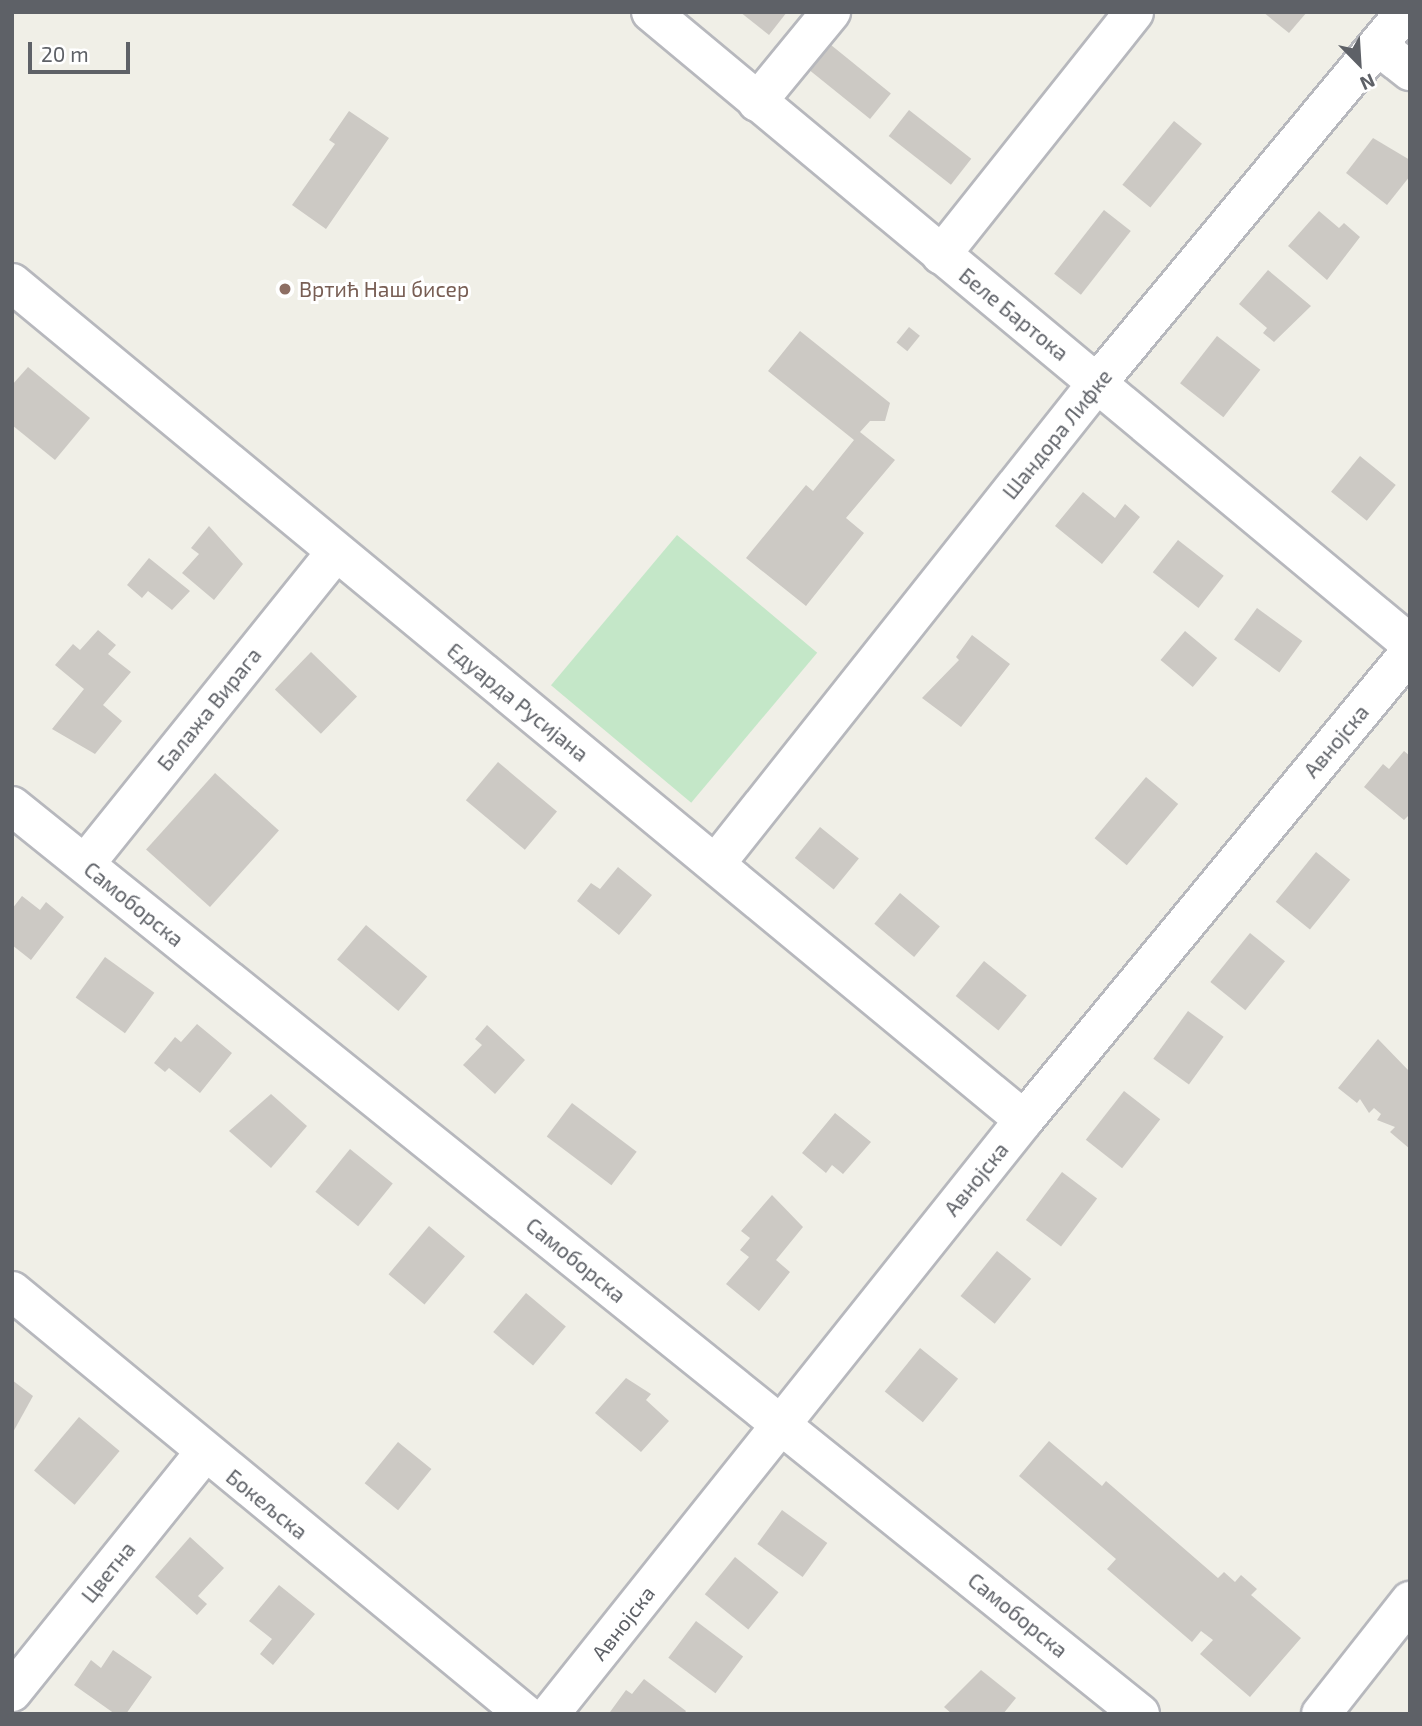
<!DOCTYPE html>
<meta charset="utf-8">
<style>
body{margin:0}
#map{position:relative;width:1422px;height:1726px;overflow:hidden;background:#f0efe7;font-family:"Exo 2",sans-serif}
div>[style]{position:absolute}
.green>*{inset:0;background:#c4e7c8;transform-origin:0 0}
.building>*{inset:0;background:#ccc9c4;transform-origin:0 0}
.roads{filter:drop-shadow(2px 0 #b7b8bd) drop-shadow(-2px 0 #b7b8bd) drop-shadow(0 2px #b7b8bd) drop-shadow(0 -2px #b7b8bd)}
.minor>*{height:38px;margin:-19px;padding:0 19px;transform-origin:19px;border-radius:19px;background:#fff}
.dots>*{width:19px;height:19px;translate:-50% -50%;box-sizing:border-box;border:4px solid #fff;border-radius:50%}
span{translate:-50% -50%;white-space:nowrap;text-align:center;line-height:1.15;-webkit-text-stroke:6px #fff;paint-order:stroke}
.education-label{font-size:21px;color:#785e54}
.left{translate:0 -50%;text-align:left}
.street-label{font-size:21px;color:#5e6167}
.frame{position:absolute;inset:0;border:14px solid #5e6167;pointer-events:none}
.north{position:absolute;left:1324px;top:28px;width:70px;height:70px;-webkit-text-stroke:5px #fff;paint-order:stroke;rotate:156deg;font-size:19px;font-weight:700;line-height:28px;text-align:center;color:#5e6167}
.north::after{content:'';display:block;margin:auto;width:24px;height:32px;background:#5e6167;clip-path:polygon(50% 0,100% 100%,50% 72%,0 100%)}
.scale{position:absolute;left:28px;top:42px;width:102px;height:32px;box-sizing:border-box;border:4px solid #5e6167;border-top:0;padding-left:9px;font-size:21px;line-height:24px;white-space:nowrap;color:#5e6167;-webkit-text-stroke:5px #fff;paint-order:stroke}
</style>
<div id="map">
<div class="green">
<div style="left:677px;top:535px;width:183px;height:196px;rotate:40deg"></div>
</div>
<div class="building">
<div style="clip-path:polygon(740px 12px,787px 12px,769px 35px)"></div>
<div style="clip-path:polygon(1263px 12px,1307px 12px,1289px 33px)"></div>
<div style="left:831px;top:45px;width:77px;height:33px;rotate:39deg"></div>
<div style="left:909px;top:110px;width:79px;height:33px;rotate:38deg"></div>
<div style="clip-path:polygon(349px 111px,389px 138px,326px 229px,292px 205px,335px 144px,329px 140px)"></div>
<div style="left:1174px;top:121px;width:36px;height:82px;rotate:39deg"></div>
<div style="clip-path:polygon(1373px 138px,1410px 160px,1410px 176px,1387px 205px,1346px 173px)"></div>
<div style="left:1104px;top:210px;width:34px;height:81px;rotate:38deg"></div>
<div style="clip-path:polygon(1319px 211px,1339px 228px,1344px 223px,1360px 237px,1327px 280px,1288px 246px)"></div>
<div style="clip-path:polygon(1268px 270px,1311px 306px,1274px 342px,1263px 333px,1267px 328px,1239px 304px)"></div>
<div style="left:909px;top:327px;width:14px;height:20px;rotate:39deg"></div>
<div style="clip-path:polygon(800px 331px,890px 403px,885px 421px,870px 421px,860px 432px,895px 460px,846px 518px,864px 533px,806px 606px,746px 558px,806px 485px,813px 491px,854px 440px,768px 371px)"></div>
<div style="left:1217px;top:336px;width:55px;height:60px;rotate:38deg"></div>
<div style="clip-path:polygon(28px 367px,90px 418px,55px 460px,12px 425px,12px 385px)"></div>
<div style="left:1360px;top:456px;width:46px;height:46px;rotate:39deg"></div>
<div style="clip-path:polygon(1083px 492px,1115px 518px,1125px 504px,1140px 517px,1102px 564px,1055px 526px)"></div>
<div style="clip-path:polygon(209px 526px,243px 564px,214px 600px,182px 573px,199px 554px,191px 548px)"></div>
<div style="left:1178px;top:540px;width:58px;height:41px;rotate:38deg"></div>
<div style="clip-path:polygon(149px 558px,190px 591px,172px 610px,148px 591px,142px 598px,127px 585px)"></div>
<div style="left:1257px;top:608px;width:56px;height:39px;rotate:36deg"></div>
<div style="clip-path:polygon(98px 630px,116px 645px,108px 654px,131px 672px,103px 705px,122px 721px,95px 754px,52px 729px,84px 689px,55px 665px,73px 644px,80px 650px)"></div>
<div style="left:1185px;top:631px;width:42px;height:38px;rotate:40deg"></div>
<div style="clip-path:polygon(972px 635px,1010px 664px,961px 727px,922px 698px,959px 660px,956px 657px)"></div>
<div style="left:311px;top:652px;width:64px;height:52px;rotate:44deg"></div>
<div style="clip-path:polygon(1404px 751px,1410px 756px,1410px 814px,1404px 820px,1364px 787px,1383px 764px,1389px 769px)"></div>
<div style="left:498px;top:762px;width:77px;height:50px;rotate:40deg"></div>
<div style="left:215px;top:773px;width:86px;height:103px;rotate:42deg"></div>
<div style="left:1146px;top:777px;width:42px;height:80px;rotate:40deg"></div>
<div style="left:820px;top:827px;width:50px;height:40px;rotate:39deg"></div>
<div style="left:1316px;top:852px;width:44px;height:64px;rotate:39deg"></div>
<div style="clip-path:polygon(618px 867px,652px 895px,619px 935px,577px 901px,591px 883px,600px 889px)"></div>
<div style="left:900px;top:893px;width:52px;height:40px;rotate:40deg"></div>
<div style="clip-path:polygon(22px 896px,40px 910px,46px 902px,64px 917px,31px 960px,12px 945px,12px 909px)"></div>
<div style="left:366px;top:925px;width:80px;height:45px;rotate:40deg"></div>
<div style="left:1250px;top:933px;width:45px;height:63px;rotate:39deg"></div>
<div style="left:105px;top:957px;width:61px;height:50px;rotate:36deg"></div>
<div style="left:984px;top:961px;width:55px;height:45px;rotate:39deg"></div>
<div style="left:1188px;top:1011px;width:44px;height:59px;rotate:36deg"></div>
<div style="clip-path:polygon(197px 1024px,232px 1053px,200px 1093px,169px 1068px,165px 1072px,154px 1063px,175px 1037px,181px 1042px)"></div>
<div style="clip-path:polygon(487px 1025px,525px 1060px,495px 1094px,463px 1065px,482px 1045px,475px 1039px)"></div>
<div style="clip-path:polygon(1378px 1039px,1410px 1072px,1410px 1149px,1390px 1132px,1395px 1127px,1377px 1120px,1381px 1114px,1374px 1108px,1369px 1113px,1360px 1099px,1357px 1103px,1338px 1088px)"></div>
<div style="left:1124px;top:1091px;width:46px;height:62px;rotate:38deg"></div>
<div style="clip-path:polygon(271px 1094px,307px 1126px,271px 1168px,229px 1131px)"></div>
<div style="left:572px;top:1103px;width:81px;height:42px;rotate:37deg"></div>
<div style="clip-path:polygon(835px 1113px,871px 1142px,843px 1174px,832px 1165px,826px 1173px,802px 1153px)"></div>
<div style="left:350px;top:1149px;width:55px;height:55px;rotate:39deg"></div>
<div style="left:1062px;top:1172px;width:44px;height:60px;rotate:37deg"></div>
<div style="clip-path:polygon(772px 1195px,803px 1227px,776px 1260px,790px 1272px,759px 1311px,726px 1284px,749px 1257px,740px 1250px,750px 1238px,741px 1231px)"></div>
<div style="left:429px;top:1226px;width:47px;height:63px;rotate:40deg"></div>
<div style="left:997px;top:1251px;width:44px;height:58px;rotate:39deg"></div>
<div style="left:526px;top:1293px;width:52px;height:51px;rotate:40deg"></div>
<div style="left:920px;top:1348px;width:49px;height:56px;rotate:39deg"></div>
<div style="clip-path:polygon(626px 1378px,651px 1394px,646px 1400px,669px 1421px,641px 1452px,595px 1413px)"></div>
<div style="clip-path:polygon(12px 1380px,33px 1396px,12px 1434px)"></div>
<div style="left:79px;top:1417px;width:53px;height:70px;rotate:40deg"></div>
<div style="clip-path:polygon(1049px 1441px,1102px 1486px,1106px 1481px,1218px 1578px,1224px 1572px,1235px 1582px,1241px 1575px,1257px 1589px,1251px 1595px,1301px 1638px,1250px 1697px,1200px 1654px,1213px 1640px,1201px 1631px,1192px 1642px,1107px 1569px,1116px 1559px,1019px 1476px)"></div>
<div style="left:398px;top:1442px;width:43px;height:53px;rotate:39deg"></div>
<div style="left:782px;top:1510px;width:56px;height:42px;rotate:36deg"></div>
<div style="clip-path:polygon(190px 1537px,224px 1568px,198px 1596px,207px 1604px,197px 1615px,155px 1577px)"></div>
<div style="left:735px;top:1557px;width:56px;height:48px;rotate:39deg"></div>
<div style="clip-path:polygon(279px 1585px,315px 1614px,273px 1665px,260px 1654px,272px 1639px,249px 1621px)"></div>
<div style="left:696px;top:1621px;width:59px;height:46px;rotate:37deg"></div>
<div style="clip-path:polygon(113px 1650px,152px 1677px,126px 1714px,115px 1714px,74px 1685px,91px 1660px,101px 1668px)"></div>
<div style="clip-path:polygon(981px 1670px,1016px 1698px,1003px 1714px,952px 1714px,944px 1707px)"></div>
<div style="clip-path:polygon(644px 1679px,686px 1711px,684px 1714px,610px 1712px,626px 1690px,632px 1694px)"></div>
</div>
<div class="roads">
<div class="minor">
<div style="left:651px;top:12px;width:988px;rotate:39.78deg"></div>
<div style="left:1378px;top:46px;width:41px;rotate:38deg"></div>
<div style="left:757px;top:102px;width:117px;rotate:-50.6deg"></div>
<div style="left:941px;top:255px;width:310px;rotate:-51.5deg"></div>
<div style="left:12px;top:283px;width:1313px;rotate:39.59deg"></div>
<div style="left:12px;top:806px;width:1448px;rotate:38.83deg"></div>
<div style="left:717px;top:862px;width:613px;rotate:-51.56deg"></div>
<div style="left:1098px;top:382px;width:481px;rotate:-50.3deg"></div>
<div style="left:85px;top:864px;width:398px;rotate:-51.2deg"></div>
<div style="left:12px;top:1291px;width:665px;rotate:39.51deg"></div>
<div style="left:12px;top:1692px;width:307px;rotate:-51.2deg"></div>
<div style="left:550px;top:1714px;width:760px;rotate:-51.41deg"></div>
<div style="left:1024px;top:1120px;width:607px;rotate:-50.48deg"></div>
<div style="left:1321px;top:1714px;width:144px;rotate:-51.8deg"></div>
</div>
</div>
<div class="dots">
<div style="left:285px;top:289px;background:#8d6e63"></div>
</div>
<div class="education-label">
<span class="left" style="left:299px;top:289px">Вртић Наш бисер</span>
</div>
<div class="street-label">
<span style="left:1014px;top:314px;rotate:39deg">Беле Бартока</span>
<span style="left:1057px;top:434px;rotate:-51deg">Шандора Лифке</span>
<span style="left:518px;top:702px;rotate:39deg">Едуарда Русијана</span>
<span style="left:209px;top:709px;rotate:-51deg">Балажа Вирага</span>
<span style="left:1336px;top:741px;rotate:-50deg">Авнојска</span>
<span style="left:134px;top:904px;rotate:39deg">Самоборска</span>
<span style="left:976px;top:1179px;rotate:-51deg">Авнојска</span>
<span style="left:576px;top:1260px;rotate:39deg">Самоборска</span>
<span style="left:267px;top:1504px;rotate:39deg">Бокељска</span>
<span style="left:108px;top:1572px;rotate:-51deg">Цветна</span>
<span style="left:1018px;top:1615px;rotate:39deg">Самоборска</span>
<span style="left:623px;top:1623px;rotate:-52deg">Авнојска</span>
</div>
<div class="frame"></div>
<div class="north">N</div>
<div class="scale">20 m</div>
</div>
